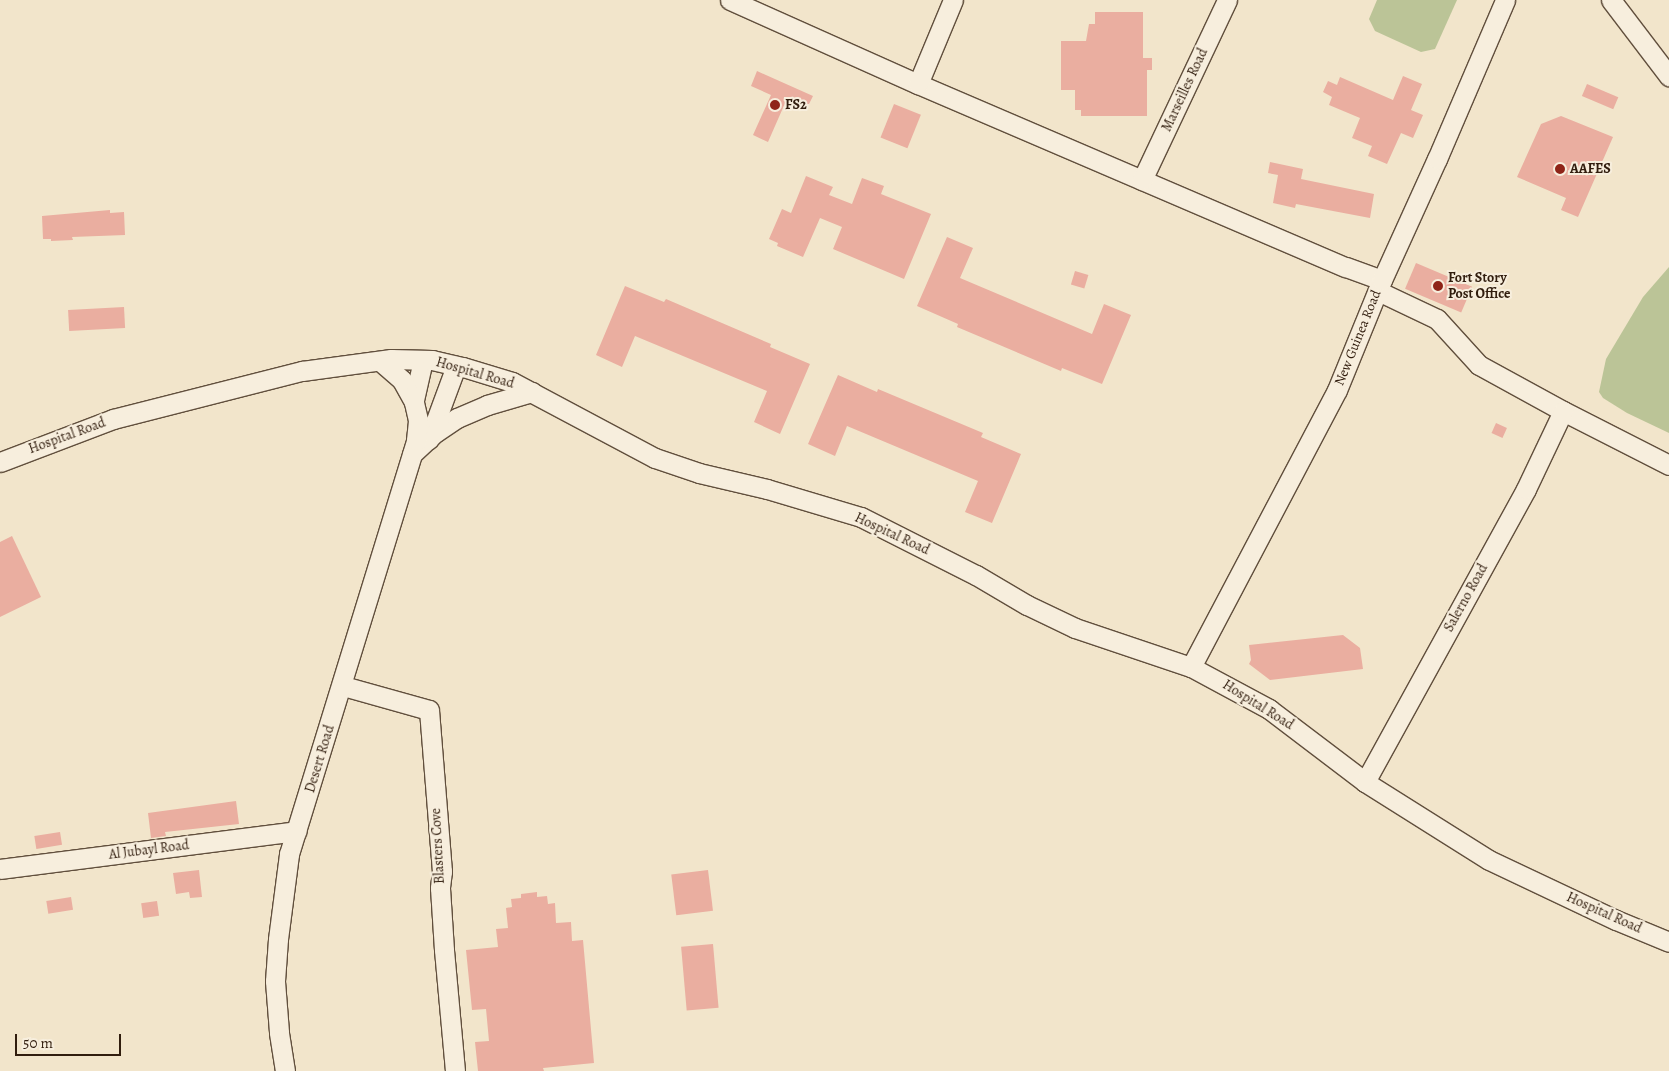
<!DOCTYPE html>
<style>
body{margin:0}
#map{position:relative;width:1669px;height:1071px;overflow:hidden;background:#f2e5cb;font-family:Alegreya,serif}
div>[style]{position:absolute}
.green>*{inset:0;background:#bbc497}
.building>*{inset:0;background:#eaaea0;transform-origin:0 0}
.roads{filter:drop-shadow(1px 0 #614f3d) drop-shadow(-1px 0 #614f3d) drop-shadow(0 1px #614f3d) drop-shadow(0 -1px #614f3d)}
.minor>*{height:19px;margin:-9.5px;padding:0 9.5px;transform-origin:9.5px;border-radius:9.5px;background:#f7eedd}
.dots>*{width:14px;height:14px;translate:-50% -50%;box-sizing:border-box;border:2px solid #f7eedd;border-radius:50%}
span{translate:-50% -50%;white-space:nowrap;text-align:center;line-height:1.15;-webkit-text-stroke:4px #f7eedd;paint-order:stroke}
.street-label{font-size:14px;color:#311d0e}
.poi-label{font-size:14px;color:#311d0e;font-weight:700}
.left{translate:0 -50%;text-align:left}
.scale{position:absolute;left:15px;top:1034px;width:106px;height:22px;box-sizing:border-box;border:2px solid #311d0e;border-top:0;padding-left:6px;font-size:15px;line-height:18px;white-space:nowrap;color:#311d0e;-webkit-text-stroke:4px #f7eedd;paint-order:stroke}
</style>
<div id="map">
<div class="green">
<div style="clip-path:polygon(1377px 0,1457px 0,1435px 49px,1421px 52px,1375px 31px,1369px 19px)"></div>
<div style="clip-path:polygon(1669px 267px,1669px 433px,1627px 413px,1603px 398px,1599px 392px,1606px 359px,1643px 297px)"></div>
</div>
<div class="building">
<div style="clip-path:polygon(1095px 12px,1143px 12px,1143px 58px,1152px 58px,1152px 70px,1147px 70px,1147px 116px,1081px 116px,1081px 110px,1075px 110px,1075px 90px,1061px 90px,1061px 41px,1086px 41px,1089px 24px,1095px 24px)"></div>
<div style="clip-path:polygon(757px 71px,813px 96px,806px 110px,786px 101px,768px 142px,753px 135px,771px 95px,751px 86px)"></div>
<div style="clip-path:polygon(1403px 76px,1422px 84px,1411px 110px,1423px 115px,1413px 138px,1401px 133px,1387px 164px,1368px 156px,1372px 146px,1352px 138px,1360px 118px,1329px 105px,1332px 97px,1323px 92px,1328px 81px,1337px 85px,1340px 77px,1393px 100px)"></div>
<div style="left:1587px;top:84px;width:34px;height:13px;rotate:23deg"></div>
<div style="left:894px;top:104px;width:29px;height:36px;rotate:22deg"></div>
<div style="clip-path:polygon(1561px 116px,1613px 137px,1578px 217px,1561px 210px,1566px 198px,1517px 177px,1541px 124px)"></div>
<div style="clip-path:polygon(1270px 162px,1303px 169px,1301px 179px,1374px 194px,1370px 218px,1296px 204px,1295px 208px,1273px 203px,1278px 175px,1268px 173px)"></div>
<div style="clip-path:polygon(806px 176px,833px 187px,829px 195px,852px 204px,862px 178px,884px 186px,881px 194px,931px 214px,904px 279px,833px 249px,842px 227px,820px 218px,803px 257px,777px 246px,778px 243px,769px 239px,782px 209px,791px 213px)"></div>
<div style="clip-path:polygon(110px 210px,110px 213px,124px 212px,125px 235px,72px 237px,73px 240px,51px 241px,51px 239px,43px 239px,42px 216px)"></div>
<div style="clip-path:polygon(947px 237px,973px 248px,960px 278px,1092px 334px,1104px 304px,1131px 315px,1102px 384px,1062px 368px,1061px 371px,957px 327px,958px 324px,917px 306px)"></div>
<div style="left:1416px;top:263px;width:61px;height:28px;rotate:23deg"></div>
<div style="left:1075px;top:271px;width:14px;height:14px;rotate:17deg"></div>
<div style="clip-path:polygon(625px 286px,664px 302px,666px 299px,771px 344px,770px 347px,810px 364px,780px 434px,754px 422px,767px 391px,635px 336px,622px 367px,596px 355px)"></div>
<div style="left:124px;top:307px;width:21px;height:56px;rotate:87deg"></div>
<div style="clip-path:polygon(838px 375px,877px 392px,878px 389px,983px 433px,981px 437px,1021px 454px,992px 523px,965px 512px,978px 481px,847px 426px,835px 456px,808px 444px)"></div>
<div style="left:1496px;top:423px;width:12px;height:11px;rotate:24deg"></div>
<div style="clip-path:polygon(12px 536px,41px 597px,0 617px,0 542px)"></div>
<div style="clip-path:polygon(1343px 635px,1360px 648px,1363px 669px,1270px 680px,1249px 664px,1251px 660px,1249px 645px)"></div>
<div style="clip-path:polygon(236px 801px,239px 824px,165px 832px,166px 836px,151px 838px,148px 813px)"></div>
<div style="left:60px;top:832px;width:13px;height:26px;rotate:81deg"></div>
<div style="clip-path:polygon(199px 870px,202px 897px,190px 898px,189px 892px,176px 894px,173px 873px)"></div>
<div style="left:708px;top:870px;width:41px;height:37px;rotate:83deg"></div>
<div style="clip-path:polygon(537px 892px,537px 897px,547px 896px,548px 904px,555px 903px,556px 923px,571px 922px,572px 941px,583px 940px,594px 1063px,543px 1068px,544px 1071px,478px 1071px,475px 1042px,489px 1041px,486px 1009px,472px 1010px,466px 950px,498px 947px,496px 929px,508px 928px,506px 908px,512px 907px,511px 899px,521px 898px,521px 894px)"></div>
<div style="left:71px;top:897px;width:13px;height:25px;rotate:81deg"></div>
<div style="left:157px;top:901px;width:15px;height:16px;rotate:82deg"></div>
<div style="left:713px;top:944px;width:64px;height:32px;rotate:85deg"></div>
</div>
<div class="roads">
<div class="minor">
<div style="left:730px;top:0;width:206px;rotate:24.1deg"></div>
<div style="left:918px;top:84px;width:465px;rotate:23.2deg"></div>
<div style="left:1346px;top:267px;width:38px;rotate:20deg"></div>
<div style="left:1611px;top:0;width:96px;rotate:52.7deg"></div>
<div style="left:918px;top:84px;width:91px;rotate:-67.4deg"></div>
<div style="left:1142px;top:180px;width:199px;rotate:-64.7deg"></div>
<div style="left:1378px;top:291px;width:65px;rotate:25.4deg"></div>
<div style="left:1437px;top:319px;width:62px;rotate:47.6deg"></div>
<div style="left:1479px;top:365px;width:96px;rotate:28.7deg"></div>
<div style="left:1563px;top:411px;width:119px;rotate:27deg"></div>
<div style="left:414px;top:400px;width:41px;rotate:-77.3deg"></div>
<div style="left:429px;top:439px;width:78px;rotate:-69.7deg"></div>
<div style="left:412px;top:454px;width:33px;rotate:-43deg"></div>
<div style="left:436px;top:432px;width:25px;rotate:-34deg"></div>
<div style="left:457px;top:418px;width:33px;rotate:-23deg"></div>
<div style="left:487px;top:405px;width:47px;rotate:-16.1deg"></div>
<div style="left:0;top:462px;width:121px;rotate:-20.8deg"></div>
<div style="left:113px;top:419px;width:195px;rotate:-14.3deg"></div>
<div style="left:302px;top:371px;width:90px;rotate:-7.7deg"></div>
<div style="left:391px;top:359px;width:41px;rotate:1.4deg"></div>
<div style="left:432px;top:360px;width:32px;rotate:13deg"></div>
<div style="left:463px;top:367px;width:51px;rotate:17deg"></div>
<div style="left:512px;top:382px;width:162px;rotate:28deg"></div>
<div style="left:655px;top:458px;width:46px;rotate:18.8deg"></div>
<div style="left:699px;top:473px;width:70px;rotate:13.2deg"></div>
<div style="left:767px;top:489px;width:98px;rotate:16.6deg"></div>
<div style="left:861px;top:517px;width:129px;rotate:26.8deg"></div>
<div style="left:976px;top:575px;width:59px;rotate:30.5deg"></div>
<div style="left:1027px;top:605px;width:53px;rotate:25.6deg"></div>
<div style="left:1075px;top:628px;width:122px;rotate:18.6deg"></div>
<div style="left:1191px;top:667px;width:89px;rotate:28.3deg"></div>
<div style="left:1269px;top:709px;width:121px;rotate:37.2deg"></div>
<div style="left:1365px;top:782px;width:146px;rotate:32.2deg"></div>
<div style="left:1489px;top:860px;width:140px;rotate:25.3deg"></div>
<div style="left:1616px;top:920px;width:57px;rotate:22.5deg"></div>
<div style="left:1191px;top:667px;width:313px;rotate:-62.2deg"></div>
<div style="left:1337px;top:390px;width:119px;rotate:-67.8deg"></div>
<div style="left:1382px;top:280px;width:133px;rotate:-65.6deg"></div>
<div style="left:1437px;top:159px;width:173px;rotate:-66.8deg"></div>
<div style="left:343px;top:686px;width:89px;rotate:15.6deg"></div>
<div style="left:429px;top:710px;width:162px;rotate:85.4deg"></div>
<div style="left:442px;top:871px;width:17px;rotate:97deg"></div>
<div style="left:440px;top:888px;width:62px;rotate:86.3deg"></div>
<div style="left:444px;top:950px;width:121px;rotate:84.8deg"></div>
<div style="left:1365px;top:782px;width:334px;rotate:-61.2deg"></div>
<div style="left:1526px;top:489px;width:86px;rotate:-64.6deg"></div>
<div style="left:0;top:869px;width:299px;rotate:-7.3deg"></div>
<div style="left:285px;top:1071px;width:39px;rotate:-99deg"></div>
<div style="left:279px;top:1032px;width:51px;rotate:-94.5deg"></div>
<div style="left:275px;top:981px;width:42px;rotate:-85.9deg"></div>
<div style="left:278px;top:939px;width:86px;rotate:-82.6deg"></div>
<div style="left:289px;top:854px;width:433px;rotate:-72.9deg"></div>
<div style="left:416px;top:440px;width:20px;rotate:-84deg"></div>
<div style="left:418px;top:420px;width:18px;rotate:-103deg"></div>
<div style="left:414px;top:402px;width:25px;rotate:-119deg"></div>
<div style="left:402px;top:380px;width:29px;rotate:-139deg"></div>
</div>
</div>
<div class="dots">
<div style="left:775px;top:105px;background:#8f2418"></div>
<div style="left:1560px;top:169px;background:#8f2418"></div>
<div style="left:1438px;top:286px;background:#8f2418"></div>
</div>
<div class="street-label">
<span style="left:1185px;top:90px;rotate:-65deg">Marseilles Road</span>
<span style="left:1358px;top:338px;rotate:-68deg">New Guinea Road</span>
<span style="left:475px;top:373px;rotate:16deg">Hospital Road</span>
<span style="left:67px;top:436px;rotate:-20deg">Hospital Road</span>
<span style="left:892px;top:534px;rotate:25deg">Hospital Road</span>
<span style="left:1466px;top:598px;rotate:-61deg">Salerno Road</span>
<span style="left:1258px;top:705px;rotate:32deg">Hospital Road</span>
<span style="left:320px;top:759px;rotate:-73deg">Desert Road</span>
<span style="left:438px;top:846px;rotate:-93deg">Blasters Cove</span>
<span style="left:149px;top:850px;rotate:-7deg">Al Jubayl Road</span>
<span style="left:1604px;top:913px;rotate:24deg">Hospital Road</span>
</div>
<div class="poi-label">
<span class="left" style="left:785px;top:105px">FS2</span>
<span class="left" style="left:1570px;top:169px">AAFES</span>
<span class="left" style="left:1448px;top:286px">Fort Story<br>Post Office</span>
</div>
<div class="scale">50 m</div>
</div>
